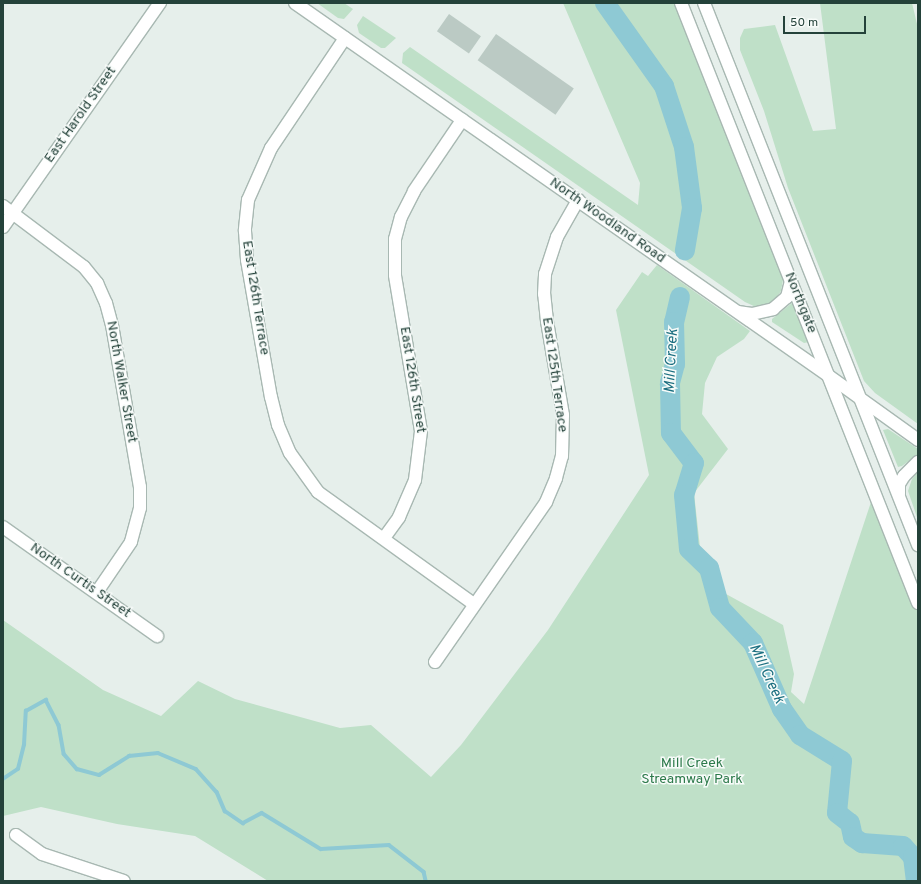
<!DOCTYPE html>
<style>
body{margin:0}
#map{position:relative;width:921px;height:884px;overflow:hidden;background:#e6efeb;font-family:Overpass,sans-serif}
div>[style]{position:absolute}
.green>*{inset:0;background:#bfe0c8}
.stream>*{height:3.5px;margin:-1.75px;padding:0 1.75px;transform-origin:1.75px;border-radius:1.75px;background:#8ec9d4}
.river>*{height:20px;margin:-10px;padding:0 10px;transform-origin:10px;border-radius:10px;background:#8ec9d4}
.building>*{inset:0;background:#bbcac4;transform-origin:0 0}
.roads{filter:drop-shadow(1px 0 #a8b8b2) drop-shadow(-1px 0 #a8b8b2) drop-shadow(0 1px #a8b8b2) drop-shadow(0 -1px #a8b8b2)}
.minor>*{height:12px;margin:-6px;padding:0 6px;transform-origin:6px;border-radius:6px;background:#fff}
.secondary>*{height:12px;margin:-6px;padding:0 6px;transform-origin:6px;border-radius:6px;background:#fff}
span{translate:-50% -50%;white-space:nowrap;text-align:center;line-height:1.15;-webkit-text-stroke:3px #f7fbf9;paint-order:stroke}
.street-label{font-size:14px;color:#24423a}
.park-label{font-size:14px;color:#2d7a4b}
.water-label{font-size:15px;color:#1c6f80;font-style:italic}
.frame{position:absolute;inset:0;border:4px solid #24423a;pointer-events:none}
.scale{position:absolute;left:783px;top:16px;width:83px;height:18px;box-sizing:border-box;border:2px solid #24423a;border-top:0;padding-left:5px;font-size:12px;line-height:14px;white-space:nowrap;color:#24423a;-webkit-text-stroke:3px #f7fbf9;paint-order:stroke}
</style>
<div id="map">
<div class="green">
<div style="clip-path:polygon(317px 3px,344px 3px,353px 9px,344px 19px,338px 18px)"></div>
<div style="clip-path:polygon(563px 3px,674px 3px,781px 269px,783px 280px,781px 291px,775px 300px,767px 305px,756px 307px,745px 302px,402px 63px,403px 53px,410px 47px,638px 205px,640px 183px)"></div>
<div style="clip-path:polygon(820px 3px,912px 3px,918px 28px,918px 424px,875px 393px,864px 381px,788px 188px,764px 111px,740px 50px,740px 38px,744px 29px,775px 25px,813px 131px,836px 129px)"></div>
<div style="clip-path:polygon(363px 16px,396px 38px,385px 48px,381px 48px,359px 33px,357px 25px)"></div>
<div style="clip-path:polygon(657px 265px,750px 331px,744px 339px,717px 357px,705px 383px,702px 414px,728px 449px,694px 493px,700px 547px,715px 588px,783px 625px,794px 674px,791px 692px,804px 704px,871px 502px,878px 520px,881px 509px,918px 603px,918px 881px,268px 881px,195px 836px,117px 824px,41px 807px,3px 816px,3px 620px,103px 690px,161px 716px,198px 681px,235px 699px,340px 728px,371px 725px,431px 777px,461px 745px,548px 630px,649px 475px,616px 310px,642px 272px,648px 276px)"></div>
<div style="clip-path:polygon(792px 303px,809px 342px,804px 343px,772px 322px,772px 319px)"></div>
<div style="clip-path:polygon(888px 429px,918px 449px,918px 454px,902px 466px,898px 467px,883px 430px)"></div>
<div style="clip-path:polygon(918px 472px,918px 520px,908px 491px,912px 479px)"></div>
</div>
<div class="stream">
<div style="left:3px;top:779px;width:18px;rotate:-34deg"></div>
<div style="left:18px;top:769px;width:25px;rotate:-76deg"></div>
<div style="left:24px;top:745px;width:34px;rotate:-87deg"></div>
<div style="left:26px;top:711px;width:23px;rotate:-29deg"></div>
<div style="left:46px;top:700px;width:28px;rotate:63deg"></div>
<div style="left:59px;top:725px;width:29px;rotate:80deg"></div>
<div style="left:64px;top:754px;width:20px;rotate:49deg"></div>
<div style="left:77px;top:769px;width:23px;rotate:15deg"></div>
<div style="left:99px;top:775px;width:36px;rotate:-32deg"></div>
<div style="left:129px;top:756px;width:29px;rotate:-6deg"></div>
<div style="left:158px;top:753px;width:41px;rotate:22.8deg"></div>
<div style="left:196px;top:769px;width:31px;rotate:48deg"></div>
<div style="left:217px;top:792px;width:21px;rotate:67deg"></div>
<div style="left:225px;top:811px;width:22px;rotate:34deg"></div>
<div style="left:243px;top:823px;width:21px;rotate:-28deg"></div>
<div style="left:262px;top:813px;width:69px;rotate:31.4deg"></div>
<div style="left:321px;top:849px;width:68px;rotate:-3.4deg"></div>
<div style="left:389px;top:845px;width:44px;rotate:37.6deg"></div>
<div style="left:424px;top:872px;width:9px;rotate:77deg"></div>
</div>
<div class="river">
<div style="left:605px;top:3px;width:102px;rotate:54.6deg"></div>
<div style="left:664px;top:86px;width:64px;rotate:71.8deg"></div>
<div style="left:684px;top:147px;width:62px;rotate:82.5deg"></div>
<div style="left:692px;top:208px;width:43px;rotate:99.5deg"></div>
<div style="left:680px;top:297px;width:26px;rotate:103deg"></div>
<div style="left:674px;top:322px;width:42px;rotate:88.6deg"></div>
<div style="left:675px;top:364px;width:20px;rotate:105deg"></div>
<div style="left:670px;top:383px;width:50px;rotate:88.9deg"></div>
<div style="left:671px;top:433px;width:38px;rotate:53deg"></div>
<div style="left:694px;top:463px;width:34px;rotate:107deg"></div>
<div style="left:684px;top:495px;width:54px;rotate:84.7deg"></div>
<div style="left:689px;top:549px;width:28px;rotate:44deg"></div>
<div style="left:709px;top:568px;width:41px;rotate:74.6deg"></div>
<div style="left:720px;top:608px;width:48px;rotate:46.7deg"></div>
<div style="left:753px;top:643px;width:72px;rotate:66.3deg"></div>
<div style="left:782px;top:709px;width:32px;rotate:55deg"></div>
<div style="left:800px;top:735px;width:49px;rotate:31.8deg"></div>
<div style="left:842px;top:761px;width:52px;rotate:95.5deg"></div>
<div style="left:837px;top:813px;width:16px;rotate:38deg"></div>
<div style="left:850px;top:823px;width:14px;rotate:78deg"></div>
<div style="left:853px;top:837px;width:11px;rotate:34deg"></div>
<div style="left:862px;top:843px;width:41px;rotate:4.2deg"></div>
<div style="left:903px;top:846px;width:15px;rotate:48deg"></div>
<div style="left:913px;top:857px;width:24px;rotate:83deg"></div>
</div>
<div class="building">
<div style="left:449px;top:14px;width:39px;height:21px;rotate:35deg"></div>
<div style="left:496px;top:34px;width:95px;height:32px;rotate:35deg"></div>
</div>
<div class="roads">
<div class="minor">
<div style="left:295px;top:3px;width:651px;rotate:34.93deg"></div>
<div style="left:345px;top:38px;width:133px;rotate:123.9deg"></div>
<div style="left:271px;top:148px;width:57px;rotate:113.9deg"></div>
<div style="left:248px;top:200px;width:31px;rotate:96deg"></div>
<div style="left:245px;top:231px;width:29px;rotate:86deg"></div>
<div style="left:247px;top:260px;width:139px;rotate:80.1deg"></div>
<div style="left:271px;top:397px;width:29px;rotate:76deg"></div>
<div style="left:278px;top:425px;width:30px;rotate:67deg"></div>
<div style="left:290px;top:453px;width:48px;rotate:54.3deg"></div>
<div style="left:318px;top:492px;width:192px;rotate:35.7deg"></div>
<div style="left:3px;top:206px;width:101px;rotate:37deg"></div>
<div style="left:84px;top:267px;width:21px;rotate:51deg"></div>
<div style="left:97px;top:283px;width:22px;rotate:66deg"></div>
<div style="left:106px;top:303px;width:23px;rotate:75deg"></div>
<div style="left:112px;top:325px;width:164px;rotate:80.2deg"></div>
<div style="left:140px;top:487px;width:21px;rotate:90deg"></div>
<div style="left:140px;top:508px;width:35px;rotate:105deg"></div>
<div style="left:131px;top:542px;width:60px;rotate:124.2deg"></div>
<div style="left:3px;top:527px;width:189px;rotate:35.3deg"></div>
<div style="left:384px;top:538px;width:26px;rotate:-54deg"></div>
<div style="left:399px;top:517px;width:40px;rotate:-66.6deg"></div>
<div style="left:415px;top:480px;width:49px;rotate:-83deg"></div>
<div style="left:421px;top:431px;width:158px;rotate:-99.5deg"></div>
<div style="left:395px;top:275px;width:36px;rotate:-90deg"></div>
<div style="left:395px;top:239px;width:23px;rotate:-75deg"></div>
<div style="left:401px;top:217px;width:29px;rotate:-63deg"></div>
<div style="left:414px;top:191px;width:86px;rotate:-55.9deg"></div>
<div style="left:435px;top:662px;width:195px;rotate:-55.2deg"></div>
<div style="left:546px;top:502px;width:26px;rotate:-67deg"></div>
<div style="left:556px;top:478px;width:23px;rotate:-75deg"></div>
<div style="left:562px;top:456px;width:41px;rotate:-88.6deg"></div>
<div style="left:563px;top:415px;width:95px;rotate:-99.7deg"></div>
<div style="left:547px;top:321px;width:27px;rotate:-96deg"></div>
<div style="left:544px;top:294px;width:20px;rotate:-87deg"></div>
<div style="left:545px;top:274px;width:39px;rotate:-72deg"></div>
<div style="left:557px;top:237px;width:43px;rotate:-60.4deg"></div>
<div style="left:16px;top:835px;width:32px;rotate:36deg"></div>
<div style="left:42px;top:854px;width:86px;rotate:18.2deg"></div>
</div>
<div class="secondary">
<div style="left:681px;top:3px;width:645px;rotate:68.45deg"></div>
<div style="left:704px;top:3px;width:583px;rotate:68.45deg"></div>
<div style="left:3px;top:227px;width:274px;rotate:-55deg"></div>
<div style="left:738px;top:312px;width:14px;rotate:8deg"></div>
<div style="left:752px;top:314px;width:22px;rotate:-13deg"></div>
<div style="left:773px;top:309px;width:18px;rotate:-41deg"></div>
<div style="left:787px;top:297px;width:16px;rotate:-76deg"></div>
<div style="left:829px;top:376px;width:110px;rotate:35.7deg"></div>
<div style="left:899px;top:494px;width:10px;rotate:-90deg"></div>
<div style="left:899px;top:484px;width:9px;rotate:-58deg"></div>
<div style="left:904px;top:476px;width:20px;rotate:-45deg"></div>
</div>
</div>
<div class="street-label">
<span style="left:81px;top:115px;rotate:-55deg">East Harold Street</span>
<span style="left:607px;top:221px;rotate:35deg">North Woodland Road</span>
<span style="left:255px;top:298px;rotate:81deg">East 126th Terrace</span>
<span style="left:800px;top:303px;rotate:68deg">Northgate</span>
<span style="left:554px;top:375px;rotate:82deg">East 125th Terrace</span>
<span style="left:412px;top:380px;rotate:81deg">East 126th Street</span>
<span style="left:121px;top:382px;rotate:80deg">North Walker Street</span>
<span style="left:80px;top:581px;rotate:35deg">North Curtis Street</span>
</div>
<div class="park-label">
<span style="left:692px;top:772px">Mill Creek<br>Streamway Park</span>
</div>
<div class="water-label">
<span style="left:672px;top:361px;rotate:-87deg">Mill Creek</span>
<span style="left:766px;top:674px;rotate:65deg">Mill Creek</span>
</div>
<div class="frame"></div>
<div class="scale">50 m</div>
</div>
